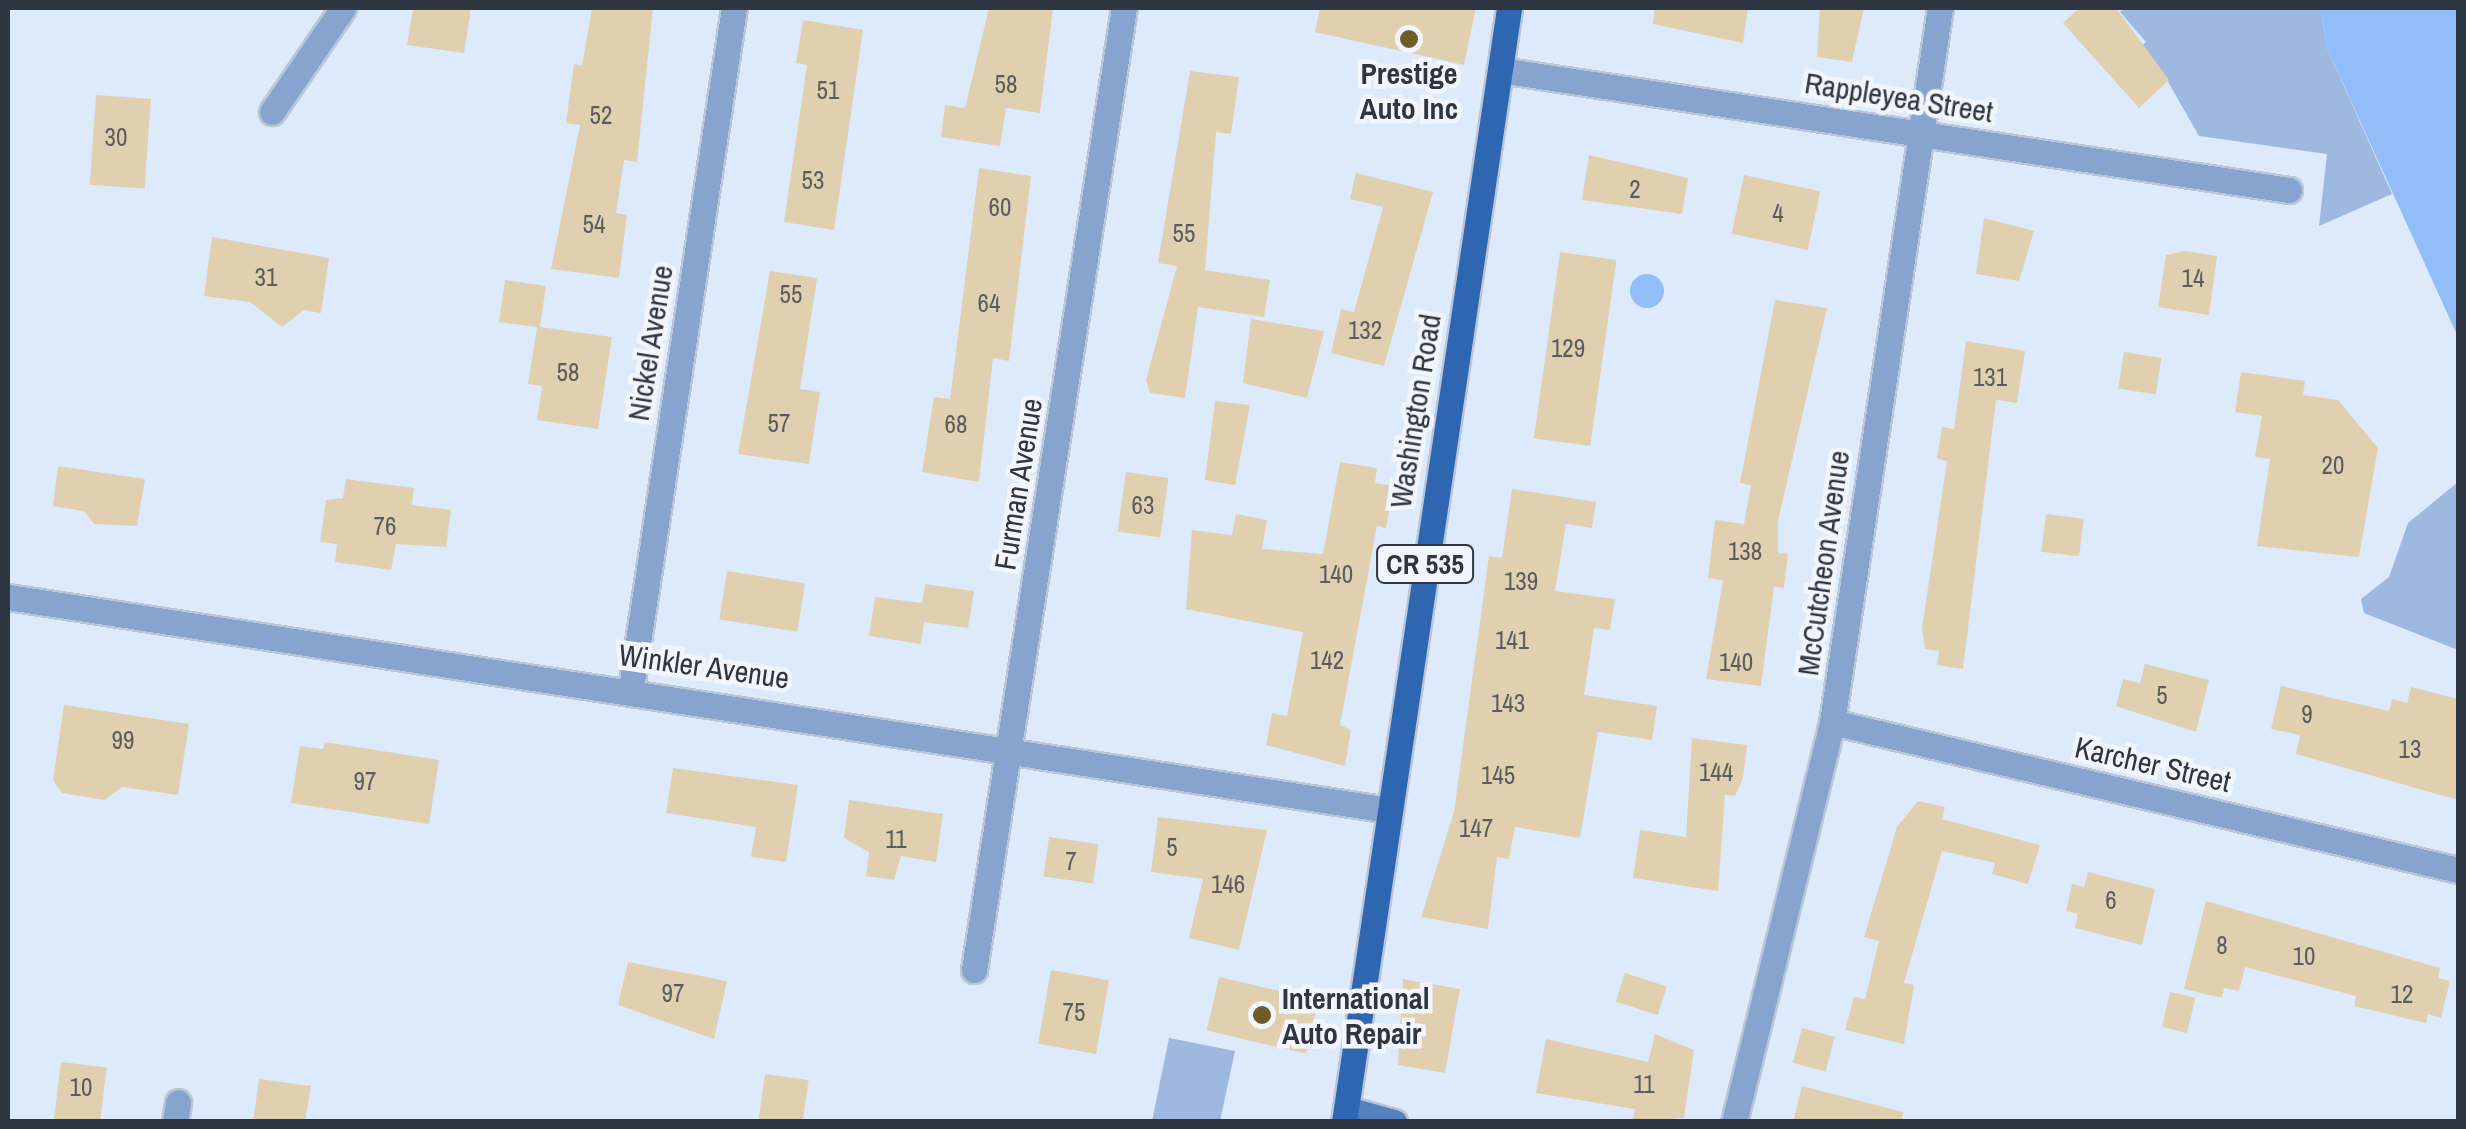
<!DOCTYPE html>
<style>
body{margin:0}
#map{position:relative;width:2466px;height:1129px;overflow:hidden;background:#ddeafc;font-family:"Archivo Narrow",sans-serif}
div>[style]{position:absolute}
.green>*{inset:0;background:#9db9e0}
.water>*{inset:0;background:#92bdf9}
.round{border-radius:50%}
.building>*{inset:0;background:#e1d0b0;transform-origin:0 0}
.roads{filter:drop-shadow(2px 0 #bac6d7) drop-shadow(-2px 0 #bac6d7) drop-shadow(0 2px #bac6d7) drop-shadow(0 -2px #bac6d7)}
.minor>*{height:25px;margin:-12.5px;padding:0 12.5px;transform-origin:12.5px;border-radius:12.5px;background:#86a4ce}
.secondary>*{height:25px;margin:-12.5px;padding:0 12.5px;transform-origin:12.5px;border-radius:12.5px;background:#5581bf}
.primary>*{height:25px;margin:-12.5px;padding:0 12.5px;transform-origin:12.5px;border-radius:12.5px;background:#2f66b2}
.dots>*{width:28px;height:28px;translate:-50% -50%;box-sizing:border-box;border:5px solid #f2f6fc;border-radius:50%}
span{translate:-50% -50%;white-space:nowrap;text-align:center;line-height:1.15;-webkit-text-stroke:9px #f2f6fc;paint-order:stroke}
.number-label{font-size:25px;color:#5b5c5d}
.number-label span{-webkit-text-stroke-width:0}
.shield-label span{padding:2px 8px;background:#f2f6fc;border:2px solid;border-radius:8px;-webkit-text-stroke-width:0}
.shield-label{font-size:28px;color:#2e3641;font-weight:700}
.poi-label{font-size:30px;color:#2e3641;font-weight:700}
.left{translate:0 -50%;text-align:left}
.street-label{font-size:30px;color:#2e3641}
.frame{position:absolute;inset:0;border:10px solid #2e3641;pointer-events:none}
</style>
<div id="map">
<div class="green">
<div style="clip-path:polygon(2126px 8px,2321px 8px,2327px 48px,2392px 194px,2319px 226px,2327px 154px,2199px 136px,2163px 73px,2134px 54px,2146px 42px,2120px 12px)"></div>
<div style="clip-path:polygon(2458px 482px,2458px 650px,2364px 613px,2361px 599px,2389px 577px,2408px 523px)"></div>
<div style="clip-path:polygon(1169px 1038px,1235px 1051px,1220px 1121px,1152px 1121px)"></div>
</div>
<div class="water">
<div style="clip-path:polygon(2321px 8px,2458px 8px,2458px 337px,2327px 48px)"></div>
<div class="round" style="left:1630px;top:274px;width:34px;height:34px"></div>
</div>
<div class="building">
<div style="clip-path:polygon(413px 8px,471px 8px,464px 53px,407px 45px)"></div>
<div style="clip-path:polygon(592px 8px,653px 8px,637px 162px,624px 160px,616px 213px,627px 215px,619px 278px,551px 269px,580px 125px,566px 123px,574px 64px,582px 66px)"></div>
<div style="clip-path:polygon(989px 8px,1053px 8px,1040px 113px,1006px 108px,1000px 146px,941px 137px,945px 105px,965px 108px)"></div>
<div style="clip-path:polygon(1320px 8px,1476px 8px,1464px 65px,1315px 32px)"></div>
<div style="clip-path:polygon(1655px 8px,1748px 8px,1743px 43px,1653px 24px)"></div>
<div style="clip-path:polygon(1820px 8px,1864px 8px,1852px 62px,1817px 57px)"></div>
<div style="clip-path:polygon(2079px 8px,2116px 8px,2169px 80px,2139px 108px,2063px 23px)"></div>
<div style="clip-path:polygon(803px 20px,863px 30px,834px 230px,784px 222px,807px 65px,796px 63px)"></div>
<div style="clip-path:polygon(1190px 71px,1239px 77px,1231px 134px,1216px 132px,1205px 270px,1270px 280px,1264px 317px,1198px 307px,1185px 398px,1150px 393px,1146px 380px,1177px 266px,1158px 263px)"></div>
<div style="left:96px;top:95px;width:55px;height:90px;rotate:4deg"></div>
<div style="clip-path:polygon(1589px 155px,1688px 178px,1682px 214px,1582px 200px)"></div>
<div style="clip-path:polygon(979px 168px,1031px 176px,1009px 361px,993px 358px,979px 482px,922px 472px,934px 397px,950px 399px)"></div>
<div style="clip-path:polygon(1356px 173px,1433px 192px,1384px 366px,1331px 353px,1341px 309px,1354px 312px,1383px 207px,1350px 199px)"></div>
<div style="left:1744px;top:175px;width:78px;height:60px;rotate:12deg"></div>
<div style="clip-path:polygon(1984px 218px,2034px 231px,2019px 281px,1976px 274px)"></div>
<div style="clip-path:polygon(212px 237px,329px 258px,321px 313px,304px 310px,282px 327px,250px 302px,204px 296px)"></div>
<div style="clip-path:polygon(2185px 251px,2217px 256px,2209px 315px,2158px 307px,2166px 255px)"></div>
<div style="left:1560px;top:252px;width:57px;height:188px;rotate:8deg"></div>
<div style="clip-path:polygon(770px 271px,817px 278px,800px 389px,820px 392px,809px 464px,738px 454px)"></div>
<div style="clip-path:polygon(505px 280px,546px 286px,540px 327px,612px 337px,598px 429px,537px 420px,542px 386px,528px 384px,537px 327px,499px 322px)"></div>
<div style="clip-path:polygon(1775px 300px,1827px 308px,1778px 521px,1778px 553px,1788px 554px,1784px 588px,1774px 587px,1761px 686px,1706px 679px,1723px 580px,1708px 578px,1715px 520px,1744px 524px,1751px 485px,1740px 483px)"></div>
<div style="clip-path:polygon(1251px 319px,1324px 331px,1307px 398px,1243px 383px)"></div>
<div style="clip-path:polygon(1966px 341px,2025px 351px,2017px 403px,1996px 400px,1963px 669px,1937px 665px,1939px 651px,1925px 649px,1922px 628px,1947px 461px,1937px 459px,1942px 427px,1954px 429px)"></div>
<div style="left:2124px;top:352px;width:38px;height:37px;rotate:9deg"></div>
<div style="clip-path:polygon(2241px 372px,2305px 381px,2303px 395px,2338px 400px,2378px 448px,2359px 557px,2257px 546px,2270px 459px,2255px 457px,2262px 416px,2235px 412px)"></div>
<div style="clip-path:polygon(1215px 401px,1250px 405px,1235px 485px,1205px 480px)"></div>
<div style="clip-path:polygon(1340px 462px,1377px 468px,1375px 483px,1394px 486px,1386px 528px,1377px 526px,1340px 725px,1351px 730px,1345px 766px,1266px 745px,1272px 713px,1287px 716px,1303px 632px,1186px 609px,1192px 530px,1232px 535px,1236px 514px,1267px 520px,1262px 549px,1323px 554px)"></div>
<div style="clip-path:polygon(58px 466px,145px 479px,137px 526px,94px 524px,84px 511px,53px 506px)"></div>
<div style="left:1126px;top:472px;width:43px;height:60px;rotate:8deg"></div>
<div style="clip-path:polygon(346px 479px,414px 488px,412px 505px,451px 510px,446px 547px,396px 544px,391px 570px,335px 562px,337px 544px,320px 542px,326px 500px,343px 498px)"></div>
<div style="clip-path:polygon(1512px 489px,1596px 502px,1592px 528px,1566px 524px,1555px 591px,1615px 599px,1610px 630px,1594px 628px,1584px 695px,1657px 706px,1652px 740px,1598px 732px,1580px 838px,1515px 827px,1509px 859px,1497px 857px,1488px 929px,1421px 917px,1454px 812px,1489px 556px,1502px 558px)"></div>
<div style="left:2046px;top:514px;width:38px;height:38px;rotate:7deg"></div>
<div style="left:727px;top:571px;width:79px;height:49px;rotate:9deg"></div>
<div style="clip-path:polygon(925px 584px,974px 591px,968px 628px,924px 622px,921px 644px,869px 636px,875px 597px,922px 603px)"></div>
<div style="clip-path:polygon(2145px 664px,2209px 680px,2196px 732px,2116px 706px,2123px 679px,2140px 683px)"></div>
<div style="clip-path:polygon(2281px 686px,2389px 711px,2392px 699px,2407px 703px,2411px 687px,2458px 699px,2458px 800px,2296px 754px,2300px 735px,2271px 729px)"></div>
<div style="clip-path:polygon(64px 705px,189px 724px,178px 795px,122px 787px,105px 800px,62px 793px,53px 780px)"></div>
<div style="clip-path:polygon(1692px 738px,1747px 745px,1743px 778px,1735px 796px,1725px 795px,1718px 891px,1633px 878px,1640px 830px,1686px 837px)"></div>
<div style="clip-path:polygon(325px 742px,439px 760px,429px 824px,291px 803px,300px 746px,323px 749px)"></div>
<div style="clip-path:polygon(673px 768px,798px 785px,786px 862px,751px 857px,756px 827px,666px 813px)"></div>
<div style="clip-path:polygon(849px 800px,943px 814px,936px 862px,901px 856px,894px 880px,866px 876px,869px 852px,844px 838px)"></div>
<div style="clip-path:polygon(1918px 801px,1945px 807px,1942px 819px,2040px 845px,2028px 884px,1992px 874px,1995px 863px,1942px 851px,1904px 983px,1914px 985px,1904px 1044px,1845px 1030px,1854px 997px,1865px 999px,1879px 941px,1864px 937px,1897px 827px)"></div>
<div style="clip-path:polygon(1158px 817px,1267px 830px,1239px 950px,1189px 938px,1203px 879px,1151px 872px)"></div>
<div style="left:1049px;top:837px;width:50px;height:40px;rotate:8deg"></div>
<div style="clip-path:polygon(2088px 872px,2155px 889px,2142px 945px,2075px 928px,2078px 914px,2066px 911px,2072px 884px,2084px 887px)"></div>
<div style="clip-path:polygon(2206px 901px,2440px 968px,2438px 978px,2450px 981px,2441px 1018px,2428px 1014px,2426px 1023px,2354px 1006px,2356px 996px,2245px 967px,2239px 991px,2224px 988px,2222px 998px,2184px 989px)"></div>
<div style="clip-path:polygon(628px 962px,727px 981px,714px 1039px,618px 1005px)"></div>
<div style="left:1051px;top:970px;width:59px;height:75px;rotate:10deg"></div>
<div style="left:1625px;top:973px;width:44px;height:30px;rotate:18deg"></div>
<div style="left:1219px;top:977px;width:102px;height:55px;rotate:13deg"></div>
<div style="clip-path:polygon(1403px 979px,1460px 989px,1445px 1073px,1398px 1065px)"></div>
<div style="left:2170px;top:992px;width:26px;height:36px;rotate:13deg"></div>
<div style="left:1802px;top:1028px;width:34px;height:36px;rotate:15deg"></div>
<div style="clip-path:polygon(1655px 1034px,1694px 1050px,1684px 1118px,1632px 1122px,1635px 1109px,1536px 1093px,1546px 1039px,1648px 1062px)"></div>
<div style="left:61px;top:1062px;width:46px;height:61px;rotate:7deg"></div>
<div style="left:765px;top:1074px;width:44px;height:49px;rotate:8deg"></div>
<div style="clip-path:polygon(259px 1079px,311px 1086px,305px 1122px,253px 1122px)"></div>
<div style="clip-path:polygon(1802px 1086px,1903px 1112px,1902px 1122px,1793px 1122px)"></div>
</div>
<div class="roads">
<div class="minor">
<div style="left:1500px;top:70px;width:798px;rotate:8.65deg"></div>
<div style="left:272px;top:112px;width:126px;rotate:-55.7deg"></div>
<div style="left:8px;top:597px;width:1396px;rotate:8.77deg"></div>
<div style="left:631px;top:688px;width:688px;rotate:-81.39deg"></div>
<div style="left:1832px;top:722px;width:643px;rotate:13.3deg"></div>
<div style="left:974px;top:970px;width:974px;rotate:-81.14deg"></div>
<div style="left:175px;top:1122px;width:20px;rotate:-81deg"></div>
<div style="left:1734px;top:1122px;width:412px;rotate:-76.2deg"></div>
<div style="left:1832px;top:722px;width:722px;rotate:-81.4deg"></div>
</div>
<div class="secondary">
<div style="left:1347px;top:1109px;width:49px;rotate:15.5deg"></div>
</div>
<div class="primary">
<div style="left:1344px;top:1122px;width:1126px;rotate:-81.57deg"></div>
</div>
</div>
<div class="dots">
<div style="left:1409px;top:39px;background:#725b2b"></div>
<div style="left:1262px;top:1015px;background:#725b2b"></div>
</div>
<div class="number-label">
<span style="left:1006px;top:84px">58</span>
<span style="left:828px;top:90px">51</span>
<span style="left:601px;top:115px">52</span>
<span style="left:116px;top:137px">30</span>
<span style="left:813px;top:180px">53</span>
<span style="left:1635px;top:189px">2</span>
<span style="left:1000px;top:207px">60</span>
<span style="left:1778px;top:213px">4</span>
<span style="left:594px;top:224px">54</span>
<span style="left:1184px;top:233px">55</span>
<span style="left:266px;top:277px">31</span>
<span style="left:2193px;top:278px">14</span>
<span style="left:791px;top:294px">55</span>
<span style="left:989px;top:303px">64</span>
<span style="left:1365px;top:330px">132</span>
<span style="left:1568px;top:348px">129</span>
<span style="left:568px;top:372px">58</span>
<span style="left:1990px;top:377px">131</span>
<span style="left:779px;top:423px">57</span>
<span style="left:956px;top:424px">68</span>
<span style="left:2333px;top:465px">20</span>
<span style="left:1143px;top:505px">63</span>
<span style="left:385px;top:526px">76</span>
<span style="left:1745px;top:551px">138</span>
<span style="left:1336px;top:574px">140</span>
<span style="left:1521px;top:581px">139</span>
<span style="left:1512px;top:640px">141</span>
<span style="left:1327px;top:660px">142</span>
<span style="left:1736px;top:662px">140</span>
<span style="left:2162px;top:695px">5</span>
<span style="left:1508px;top:703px">143</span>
<span style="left:2307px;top:714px">9</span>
<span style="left:123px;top:740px">99</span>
<span style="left:2410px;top:749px">13</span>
<span style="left:1716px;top:772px">144</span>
<span style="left:1498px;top:775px">145</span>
<span style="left:365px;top:781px">97</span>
<span style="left:1476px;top:828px">147</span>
<span style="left:896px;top:839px">11</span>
<span style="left:1172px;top:847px">5</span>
<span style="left:1071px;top:861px">7</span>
<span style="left:1228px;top:884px">146</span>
<span style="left:2111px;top:900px">6</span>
<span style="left:2222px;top:945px">8</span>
<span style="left:2304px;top:956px">10</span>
<span style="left:673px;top:993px">97</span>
<span style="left:2402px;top:994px">12</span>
<span style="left:1074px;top:1012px">75</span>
<span style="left:1644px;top:1084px">11</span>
<span style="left:81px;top:1087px">10</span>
</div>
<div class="shield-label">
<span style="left:1425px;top:564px">CR 535</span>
</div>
<div class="poi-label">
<span style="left:1409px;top:90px">Prestige<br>Auto Inc</span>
<span class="left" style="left:1282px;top:1015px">International<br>Auto Repair</span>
</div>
<div class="street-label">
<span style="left:1899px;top:97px;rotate:9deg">Rappleyea Street</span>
<span style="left:650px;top:343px;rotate:-81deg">Nickel Avenue</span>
<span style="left:1415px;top:411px;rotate:-81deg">Washington Road</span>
<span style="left:1018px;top:484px;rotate:-81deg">Furman Avenue</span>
<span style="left:1823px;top:563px;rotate:-82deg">McCutcheon Avenue</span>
<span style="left:704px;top:666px;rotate:8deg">Winkler Avenue</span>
<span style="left:2153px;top:764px;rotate:13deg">Karcher Street</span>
</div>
<div class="frame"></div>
</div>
